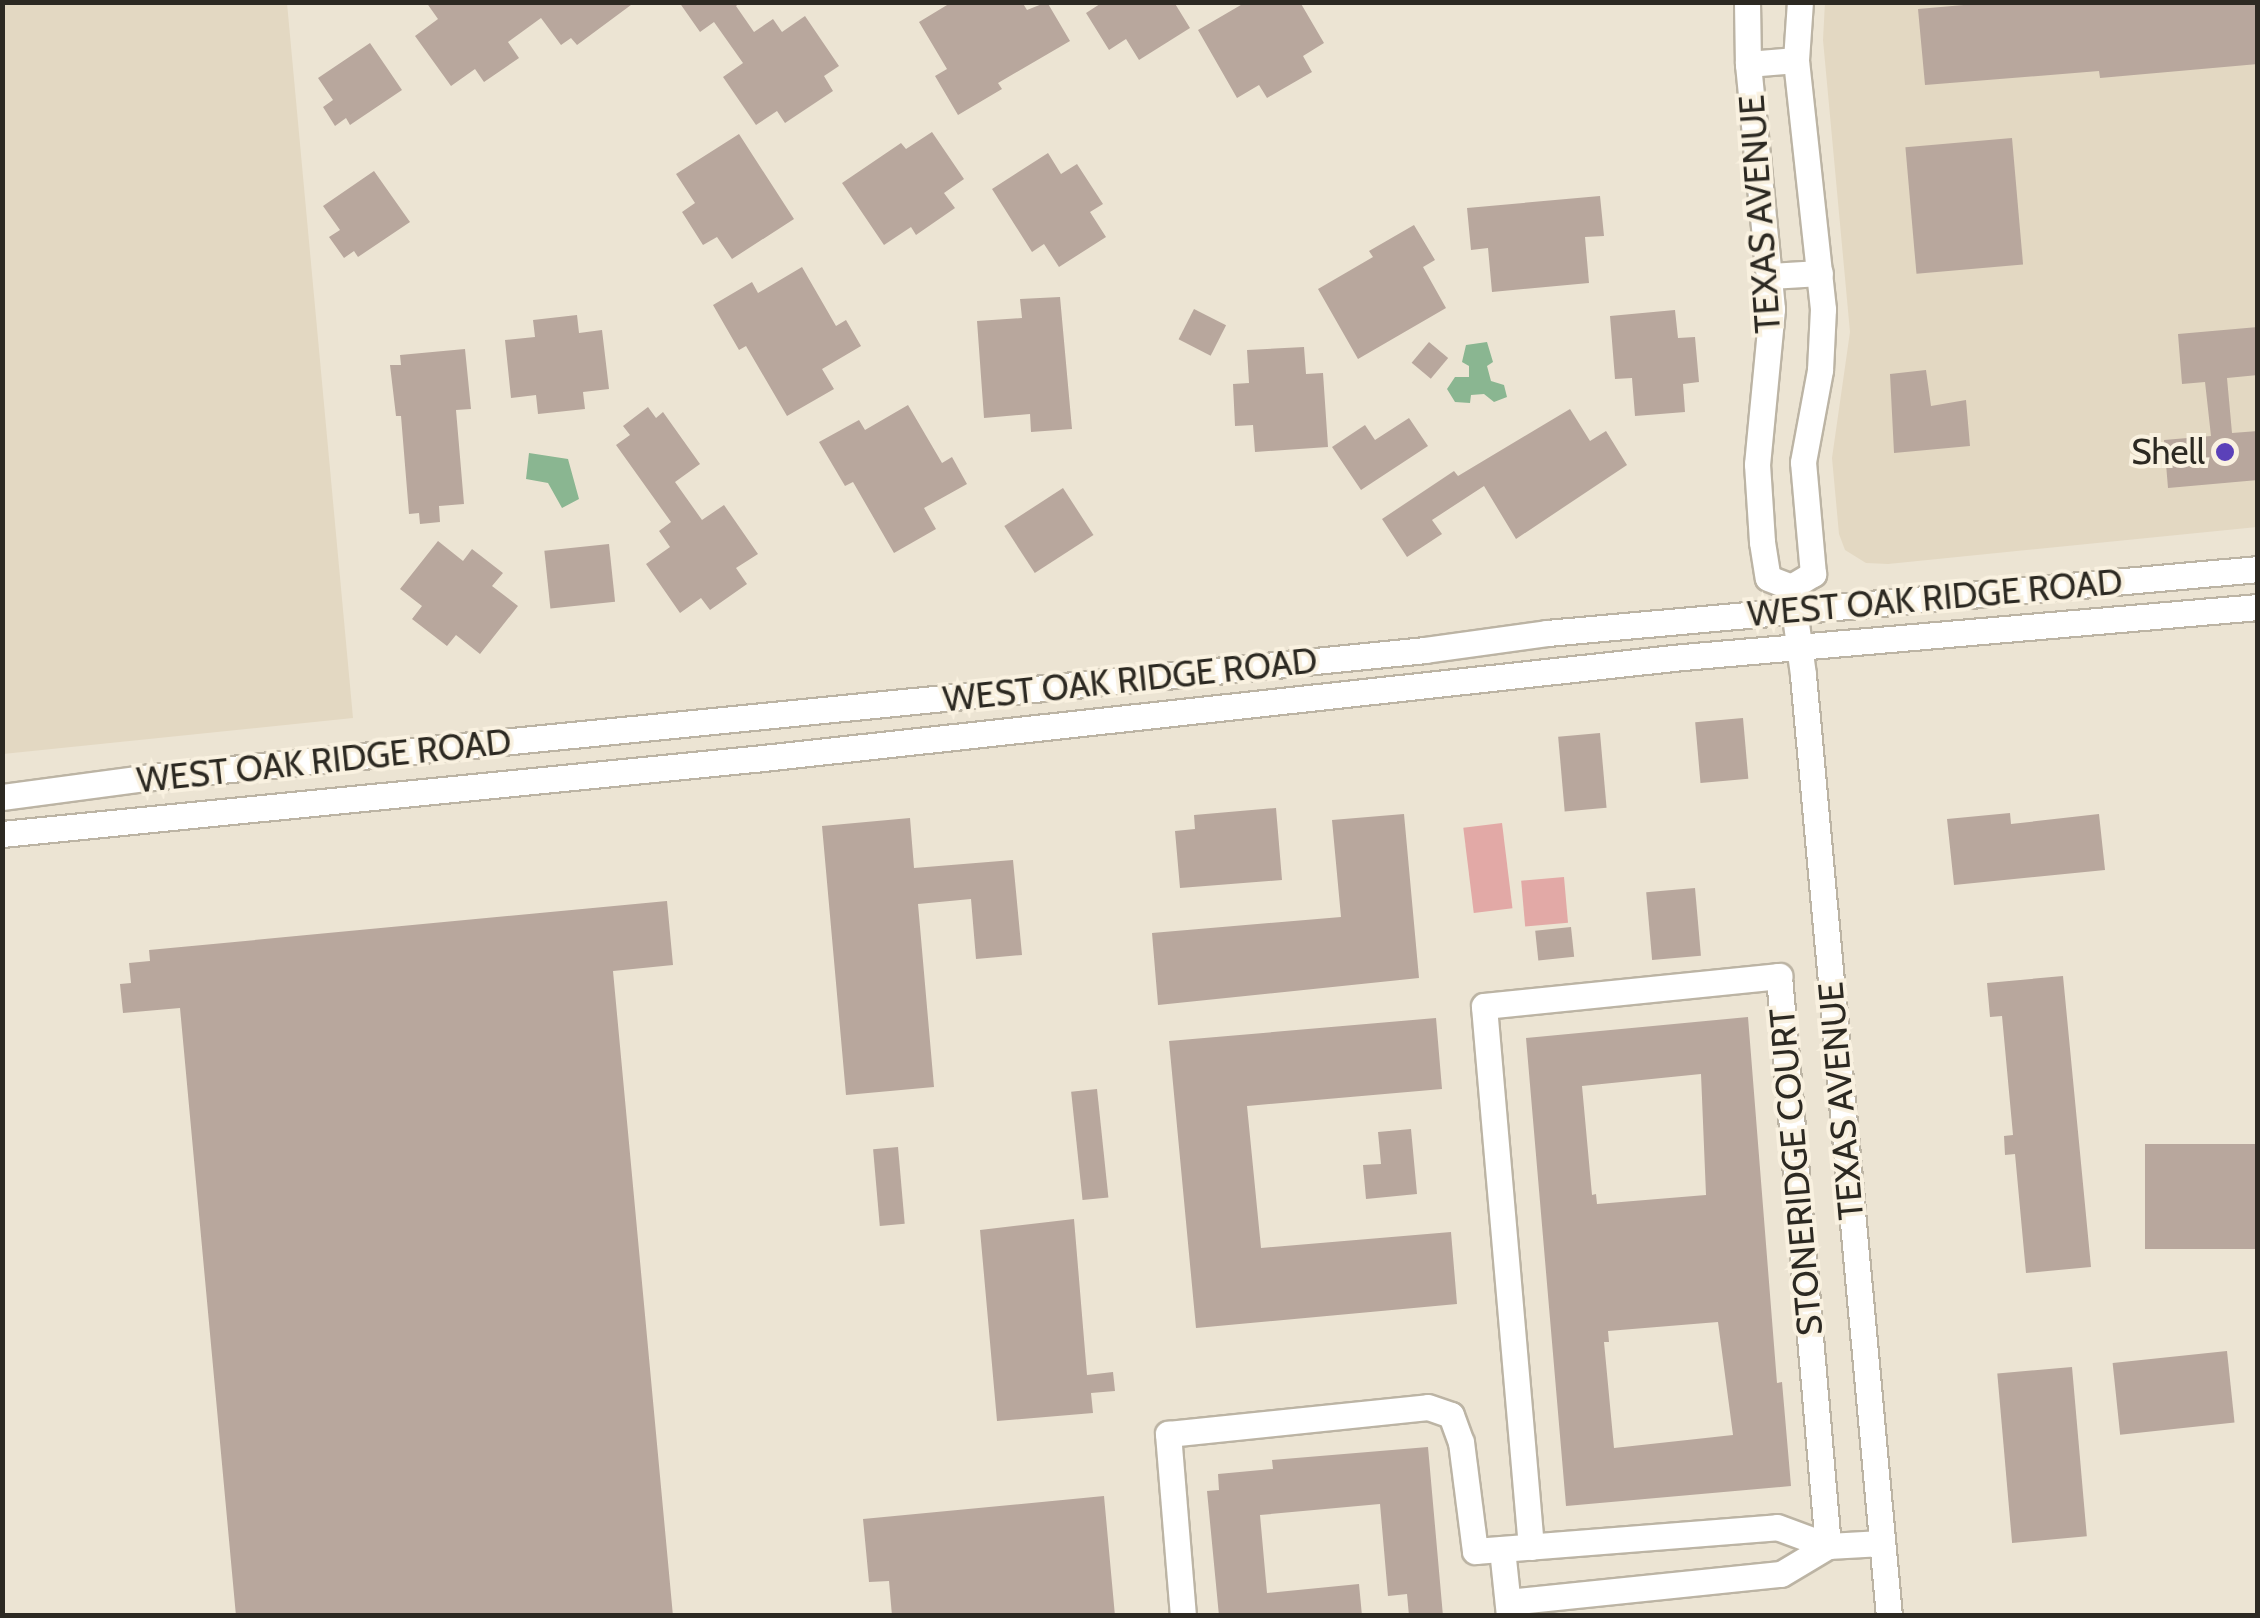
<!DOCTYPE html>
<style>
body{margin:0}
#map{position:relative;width:2260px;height:1618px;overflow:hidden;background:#ece4d3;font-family:Cabin,sans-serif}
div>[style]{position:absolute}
.built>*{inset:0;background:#e3d8c2}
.green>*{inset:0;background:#e2a9a6;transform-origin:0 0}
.water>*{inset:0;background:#8ab691}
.building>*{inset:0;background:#b8a79d;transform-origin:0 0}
.roads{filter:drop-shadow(2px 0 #bcb4a4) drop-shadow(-2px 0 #bcb4a4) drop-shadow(0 2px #bcb4a4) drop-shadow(0 -2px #bcb4a4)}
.minor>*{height:25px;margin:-12.5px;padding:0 12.5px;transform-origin:12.5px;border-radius:12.5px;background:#fff}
.dots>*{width:28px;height:28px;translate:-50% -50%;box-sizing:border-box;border:5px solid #f9f1e0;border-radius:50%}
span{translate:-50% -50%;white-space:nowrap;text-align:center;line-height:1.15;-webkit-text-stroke:8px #f9f1e0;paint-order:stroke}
.street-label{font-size:35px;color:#2c2922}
.poi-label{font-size:35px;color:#2c2922}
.right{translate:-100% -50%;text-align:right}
.frame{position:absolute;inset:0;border:5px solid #2c2922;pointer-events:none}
</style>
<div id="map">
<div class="built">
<div style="clip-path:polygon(3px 2px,287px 3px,353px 718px,3px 754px)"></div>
<div style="clip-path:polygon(1825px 2px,2257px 3px,2257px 527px,1888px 564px,1866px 563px,1845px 550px,1839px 534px,1832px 458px,1850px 332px,1823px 40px)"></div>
</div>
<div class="green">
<div style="left:1502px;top:823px;width:86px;height:39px;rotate:83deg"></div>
<div style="left:1564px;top:877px;width:46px;height:43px;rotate:85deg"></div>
</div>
<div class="water">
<div style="clip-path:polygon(1487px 342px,1493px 362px,1487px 366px,1491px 381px,1504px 385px,1507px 397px,1494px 402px,1484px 394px,1471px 395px,1470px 403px,1455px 402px,1447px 389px,1455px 377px,1469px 377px,1469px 366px,1462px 362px,1466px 345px)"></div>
<div style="clip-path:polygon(529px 453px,568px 459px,579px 499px,562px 508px,548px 483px,526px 479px)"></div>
</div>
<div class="building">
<div style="clip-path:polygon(426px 2px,635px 2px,577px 45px,571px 38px,561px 45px,541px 18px,508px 42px,519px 58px,484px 82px,475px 69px,451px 86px,415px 36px,438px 19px)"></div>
<div style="clip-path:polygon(679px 2px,741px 2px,736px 6px,754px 32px,773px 19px,782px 32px,805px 16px,839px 66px,824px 76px,833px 91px,785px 123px,777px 111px,756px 125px,723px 77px,743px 63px,714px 22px,700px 32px)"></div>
<div style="clip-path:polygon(952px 2px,1022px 2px,1027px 10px,1047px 2px,1070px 41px,998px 83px,1002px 89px,958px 115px,935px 76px,947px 69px,919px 22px)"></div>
<div style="clip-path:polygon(1103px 2px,1174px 2px,1190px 28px,1139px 60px,1126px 39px,1109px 50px,1086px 13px)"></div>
<div style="clip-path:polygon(1246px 2px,1300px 2px,1324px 43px,1303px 56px,1312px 72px,1267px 98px,1259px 85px,1237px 98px,1198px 30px)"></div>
<div style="clip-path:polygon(1998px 2px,2258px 2px,2258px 64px,2100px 78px,2099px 71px,1925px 85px,1918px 9px)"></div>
<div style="clip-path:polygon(370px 43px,402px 90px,350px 125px,346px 118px,335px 126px,323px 107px,333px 100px,318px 78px)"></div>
<div style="clip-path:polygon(932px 132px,964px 179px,944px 193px,955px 208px,916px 235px,911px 227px,884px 245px,842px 183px,901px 143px,906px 149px)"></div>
<div style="clip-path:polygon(739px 134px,794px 219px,732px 259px,717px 237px,703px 245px,682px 212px,695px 203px,676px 174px)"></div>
<div style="left:2012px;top:138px;width:127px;height:107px;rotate:85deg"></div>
<div style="clip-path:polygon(1048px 153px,1061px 174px,1077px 164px,1103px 204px,1090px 212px,1106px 237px,1059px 267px,1044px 244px,1032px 252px,992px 189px)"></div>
<div style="clip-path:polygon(374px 171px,410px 222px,358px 257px,354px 251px,344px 258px,329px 237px,340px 230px,323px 206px)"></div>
<div style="clip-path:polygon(1600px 196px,1604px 236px,1585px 237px,1589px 283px,1492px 292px,1488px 248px,1471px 250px,1467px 208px)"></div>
<div style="clip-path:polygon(1414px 225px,1435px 260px,1423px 267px,1446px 308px,1358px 359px,1318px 289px,1373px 257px,1369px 251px)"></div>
<div style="clip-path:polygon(802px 267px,836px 326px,846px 320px,861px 346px,822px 369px,834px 389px,787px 416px,746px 346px,739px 350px,713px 305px,752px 282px,758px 293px)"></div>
<div style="clip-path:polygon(1060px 297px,1072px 429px,1031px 432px,1030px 414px,984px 418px,977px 321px,1022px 318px,1020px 299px)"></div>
<div style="left:1194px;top:309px;width:36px;height:34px;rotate:27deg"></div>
<div style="clip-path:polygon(1675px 310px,1678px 338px,1695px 337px,1699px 382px,1683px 384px,1685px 412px,1635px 416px,1632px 378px,1615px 379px,1610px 316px)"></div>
<div style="clip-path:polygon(577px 315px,579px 333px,602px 330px,609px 389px,583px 392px,585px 409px,538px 414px,536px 395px,511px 398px,505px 340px,535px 337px,533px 320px)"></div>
<div style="clip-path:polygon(2258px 327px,2258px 375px,2227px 378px,2232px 433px,2258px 431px,2258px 480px,2168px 488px,2164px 440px,2211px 436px,2205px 382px,2182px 384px,2178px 334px)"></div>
<div style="left:1429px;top:342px;width:25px;height:27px;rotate:40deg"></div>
<div style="clip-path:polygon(1304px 347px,1306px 374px,1323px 373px,1328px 447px,1255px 452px,1253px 425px,1235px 426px,1233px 384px,1249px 383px,1247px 350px)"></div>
<div style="clip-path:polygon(465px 349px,471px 409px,456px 410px,464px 504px,439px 506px,440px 522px,420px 524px,419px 513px,409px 514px,401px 416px,396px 416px,390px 365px,401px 365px,400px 355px)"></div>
<div style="clip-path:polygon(1926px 370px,1931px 406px,1966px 400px,1970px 446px,1894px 453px,1890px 374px)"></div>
<div style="clip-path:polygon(908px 405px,942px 463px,952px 457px,967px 484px,924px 508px,936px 529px,894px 553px,853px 482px,845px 486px,819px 442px,859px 420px,865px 430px)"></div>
<div style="clip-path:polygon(648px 407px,656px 418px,663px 412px,700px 464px,675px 482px,702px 520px,724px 505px,758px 554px,736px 568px,747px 584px,710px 610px,701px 598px,680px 613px,646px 564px,670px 547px,659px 531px,671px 522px,616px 445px,630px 435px,623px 426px)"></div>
<div style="clip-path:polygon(1570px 409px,1590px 441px,1606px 431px,1627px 465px,1516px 539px,1484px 486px,1432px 520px,1442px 534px,1407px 557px,1382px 519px,1454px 471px,1458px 476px)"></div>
<div style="clip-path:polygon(1409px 418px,1428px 446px,1361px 490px,1332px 447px,1365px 425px,1375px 440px)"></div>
<div style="left:1063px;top:488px;width:56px;height:70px;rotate:57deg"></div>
<div style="clip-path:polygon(438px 541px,463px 561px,472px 549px,503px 573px,492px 586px,518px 606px,480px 654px,456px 635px,447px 646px,412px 619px,422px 606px,400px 589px)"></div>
<div style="left:609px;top:544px;width:58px;height:65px;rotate:84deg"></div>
<div style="left:1743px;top:718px;width:61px;height:48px;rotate:85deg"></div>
<div style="left:1600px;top:733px;width:75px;height:42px;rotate:85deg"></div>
<div style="clip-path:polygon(1276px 808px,1282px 880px,1180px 888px,1175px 831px,1195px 829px,1194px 815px)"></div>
<div style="clip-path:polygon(2010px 813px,2011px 824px,2099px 814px,2105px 870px,1954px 885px,1947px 819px)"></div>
<div style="clip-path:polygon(1404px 814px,1419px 978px,1158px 1005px,1152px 933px,1341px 917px,1332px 820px)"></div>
<div style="clip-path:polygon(910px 818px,914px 868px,1013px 860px,1022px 955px,976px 959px,971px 899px,918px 904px,934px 1087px,846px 1095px,822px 826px)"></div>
<div style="left:1695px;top:888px;width:68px;height:49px;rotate:85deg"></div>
<div style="clip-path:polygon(667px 901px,673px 965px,613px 971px,673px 1616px,236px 1616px,180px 1008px,123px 1013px,120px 984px,131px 983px,129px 963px,150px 961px,149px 950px)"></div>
<div style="left:1571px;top:927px;width:30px;height:36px;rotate:84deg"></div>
<div style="clip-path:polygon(2063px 976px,2091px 1267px,2026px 1273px,2015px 1154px,2005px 1155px,2004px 1136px,2013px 1135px,2002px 1016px,1990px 1017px,1987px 983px)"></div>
<div style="clip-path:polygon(evenodd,1748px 1017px,1777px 1383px,1782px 1382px,1791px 1486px,1566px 1506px,1526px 1038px,1748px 1017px,1701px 1074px,1706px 1195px,1597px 1204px,1596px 1194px,1592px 1195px,1582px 1086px,1701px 1074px,1748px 1017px,1718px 1322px,1733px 1435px,1614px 1448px,1604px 1342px,1609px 1342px,1608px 1331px,1718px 1322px)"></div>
<div style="clip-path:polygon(1436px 1018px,1442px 1089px,1247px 1106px,1261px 1248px,1451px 1232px,1457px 1304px,1196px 1328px,1169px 1041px)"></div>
<div style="left:1097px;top:1089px;width:109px;height:26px;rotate:84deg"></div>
<div style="clip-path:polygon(1411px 1129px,1417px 1194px,1366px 1199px,1363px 1165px,1381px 1164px,1378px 1132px)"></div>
<div style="left:2258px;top:1144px;width:105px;height:113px;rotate:90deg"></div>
<div style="left:898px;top:1147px;width:77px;height:25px;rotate:85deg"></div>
<div style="clip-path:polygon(1074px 1219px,1087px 1375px,1113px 1372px,1115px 1391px,1091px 1393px,1093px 1413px,997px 1421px,980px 1230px)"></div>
<div style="left:2227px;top:1351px;width:72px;height:115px;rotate:84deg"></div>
<div style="left:2072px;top:1367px;width:170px;height:75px;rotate:85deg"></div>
<div style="clip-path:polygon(1428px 1447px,1443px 1616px,1409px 1616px,1407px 1594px,1388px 1596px,1380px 1504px,1260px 1515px,1267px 1593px,1359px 1584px,1362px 1616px,1219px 1616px,1207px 1491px,1219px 1490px,1218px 1474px,1273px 1469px,1272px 1460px)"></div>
<div style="clip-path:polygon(1104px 1496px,1115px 1616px,892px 1616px,889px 1581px,869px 1582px,863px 1519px)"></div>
</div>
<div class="roads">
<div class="minor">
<div style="left:1747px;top:2px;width:62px;rotate:89.1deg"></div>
<div style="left:1748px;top:64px;width:246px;rotate:84.4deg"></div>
<div style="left:1772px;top:309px;width:156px;rotate:95.5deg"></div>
<div style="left:1757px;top:464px;width:78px;rotate:86.3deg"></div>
<div style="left:1762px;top:542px;width:36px;rotate:81deg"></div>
<div style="left:1768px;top:578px;width:25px;rotate:21deg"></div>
<div style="left:1748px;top:64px;width:48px;rotate:-4.8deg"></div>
<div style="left:1770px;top:276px;width:50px;rotate:-3.4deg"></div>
<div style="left:1791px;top:587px;width:89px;rotate:82.2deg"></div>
<div style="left:1803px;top:675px;width:945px;rotate:84.78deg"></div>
<div style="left:1791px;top:587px;width:26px;rotate:-31deg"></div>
<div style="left:1813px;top:574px;width:112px;rotate:-95.1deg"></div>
<div style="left:1803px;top:462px;width:94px;rotate:-79.5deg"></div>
<div style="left:1820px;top:370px;width:61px;rotate:-87.2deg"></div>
<div style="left:1823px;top:309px;width:250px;rotate:-96.2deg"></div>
<div style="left:1796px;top:60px;width:58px;rotate:-86.1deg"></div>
<div style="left:2px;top:797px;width:150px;rotate:-7.6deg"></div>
<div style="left:151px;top:777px;width:1280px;rotate:-5.69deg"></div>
<div style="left:1425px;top:650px;width:123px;rotate:-7.9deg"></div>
<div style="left:1547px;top:633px;width:714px;rotate:-5.14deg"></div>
<div style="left:2px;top:834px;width:756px;rotate:-5.7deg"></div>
<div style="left:754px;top:759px;width:935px;rotate:-6.27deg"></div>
<div style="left:1683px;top:657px;width:577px;rotate:-4.97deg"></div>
<div style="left:1531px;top:1547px;width:543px;rotate:-94.97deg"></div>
<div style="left:1484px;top:1006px;width:297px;rotate:-5.8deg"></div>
<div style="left:1779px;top:976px;width:572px;rotate:85.09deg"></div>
<div style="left:1502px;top:1549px;width:67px;rotate:84deg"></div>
<div style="left:1508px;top:1602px;width:274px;rotate:-5.9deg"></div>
<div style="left:1781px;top:1574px;width:55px;rotate:-30.8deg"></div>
<div style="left:1183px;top:1616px;width:183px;rotate:-94.7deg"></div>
<div style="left:1168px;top:1434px;width:261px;rotate:-5.9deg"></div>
<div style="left:1428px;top:1407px;width:24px;rotate:19deg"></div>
<div style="left:1451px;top:1415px;width:29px;rotate:70deg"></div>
<div style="left:1461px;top:1442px;width:110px;rotate:82.7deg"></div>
<div style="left:1475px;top:1551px;width:303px;rotate:-4.5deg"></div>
<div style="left:1777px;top:1527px;width:54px;rotate:20.4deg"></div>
<div style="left:1828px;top:1546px;width:54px;rotate:-3.2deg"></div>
</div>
</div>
<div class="dots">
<div style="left:2225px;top:452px;background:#5b41b9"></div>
</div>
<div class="street-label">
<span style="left:1760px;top:214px;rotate:-94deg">TEXAS AVENUE</span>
<span style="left:1935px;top:598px;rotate:-5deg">WEST OAK RIDGE ROAD</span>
<span style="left:1130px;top:680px;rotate:-6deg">WEST OAK RIDGE ROAD</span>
<span style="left:324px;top:761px;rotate:-6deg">WEST OAK RIDGE ROAD</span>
<span style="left:1841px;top:1101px;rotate:-95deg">TEXAS AVENUE</span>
<span style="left:1796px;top:1172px;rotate:-95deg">STONERIDGE COURT</span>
</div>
<div class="poi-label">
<span class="right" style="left:2205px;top:452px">Shell</span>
</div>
<div class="frame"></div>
</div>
